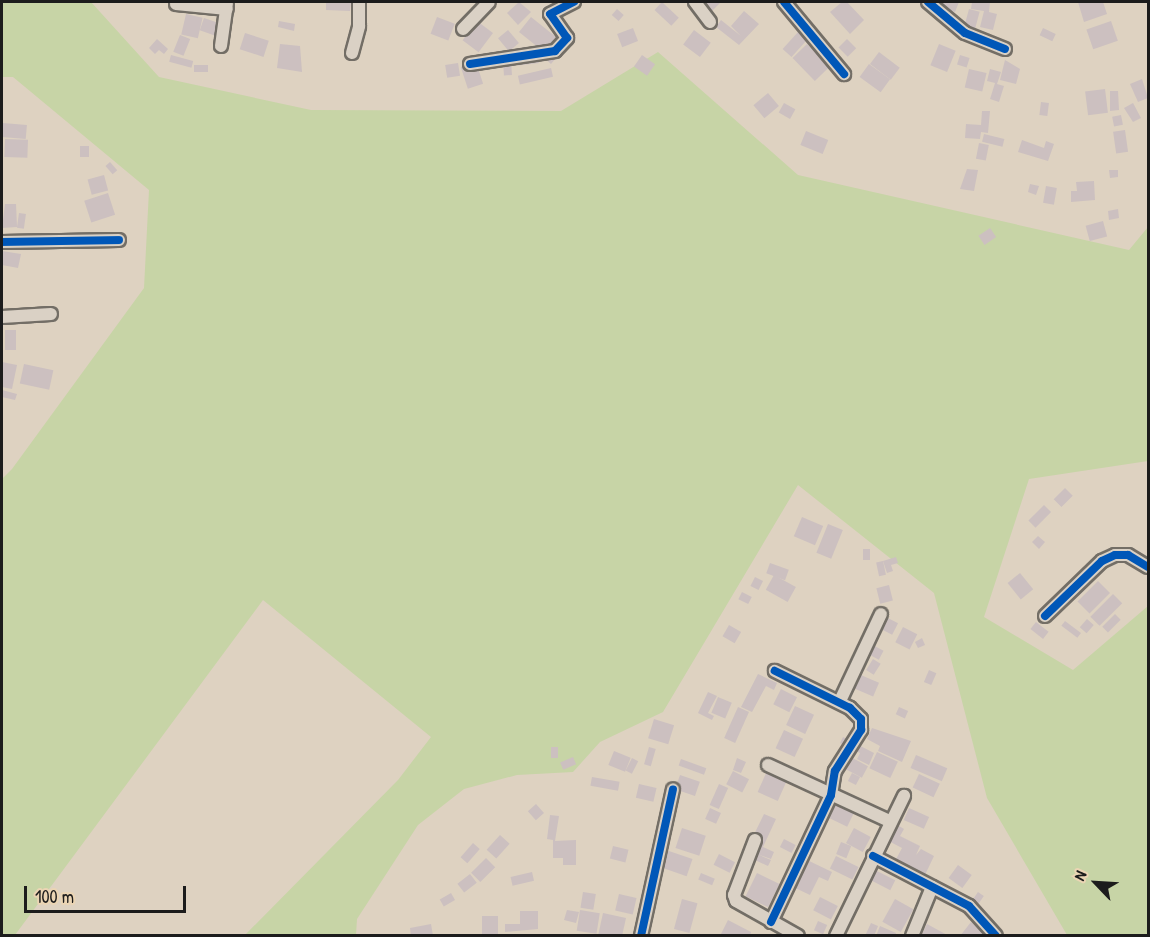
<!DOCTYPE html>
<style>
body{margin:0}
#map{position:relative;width:1150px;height:937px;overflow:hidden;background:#ded2c1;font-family:"Patrick Hand",sans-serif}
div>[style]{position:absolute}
.green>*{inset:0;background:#c7d4a6}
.building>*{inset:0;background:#ccc0c0;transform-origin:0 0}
.roads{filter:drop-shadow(2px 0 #736e66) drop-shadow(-2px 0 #736e66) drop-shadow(0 2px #736e66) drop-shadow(0 -2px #736e66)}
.minor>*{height:12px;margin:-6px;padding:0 6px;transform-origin:6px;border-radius:6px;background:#dad1c5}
.cycleway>*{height:8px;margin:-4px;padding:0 4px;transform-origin:4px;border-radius:4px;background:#0057b8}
span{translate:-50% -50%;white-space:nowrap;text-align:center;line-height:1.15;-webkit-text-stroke:6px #ebd5b4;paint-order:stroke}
.frame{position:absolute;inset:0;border:3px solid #1c1c1c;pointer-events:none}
.north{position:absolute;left:1066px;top:853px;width:60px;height:60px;-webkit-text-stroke:4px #ebd5b4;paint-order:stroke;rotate:295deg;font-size:16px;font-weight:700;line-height:24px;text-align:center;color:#1c1c1c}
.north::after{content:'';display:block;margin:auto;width:21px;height:27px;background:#1c1c1c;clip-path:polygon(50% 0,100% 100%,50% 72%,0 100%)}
.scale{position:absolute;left:24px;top:886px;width:162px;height:27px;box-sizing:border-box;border:3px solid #1c1c1c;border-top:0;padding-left:8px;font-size:18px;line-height:21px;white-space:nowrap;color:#1c1c1c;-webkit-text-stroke:4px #ebd5b4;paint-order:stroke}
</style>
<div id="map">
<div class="green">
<div style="clip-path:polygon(2px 2px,91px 2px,159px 77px,311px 110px,561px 111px,658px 52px,798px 175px,1129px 250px,1148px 227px,1148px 461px,1029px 479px,984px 617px,1073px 670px,1148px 606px,1148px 935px,1067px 935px,987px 798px,934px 593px,798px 485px,663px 712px,600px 742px,573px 772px,517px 775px,464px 789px,418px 825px,357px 919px,356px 935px,245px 935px,398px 780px,431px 737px,263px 600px,15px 935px,2px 935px,2px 479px,12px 469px,144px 288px,149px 190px,13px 77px,2px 77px)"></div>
</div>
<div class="building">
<div style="clip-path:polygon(326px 2px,351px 2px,350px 11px,326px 10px)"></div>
<div style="clip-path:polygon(519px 2px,531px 12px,518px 25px,507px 13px)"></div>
<div style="left:662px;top:2px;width:23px;height:11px;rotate:43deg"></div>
<div style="clip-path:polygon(707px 2px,721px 2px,709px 14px,702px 6px)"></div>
<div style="clip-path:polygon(842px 2px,847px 2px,864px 20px,850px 34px,830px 12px)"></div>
<div style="clip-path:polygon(943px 2px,959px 2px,955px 12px,944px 7px,952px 12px,950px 15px,941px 6px)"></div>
<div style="clip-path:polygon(972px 2px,990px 2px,989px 12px,997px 14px,993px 30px,980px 27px,984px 11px,971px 9px)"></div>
<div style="clip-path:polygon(1078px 2px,1103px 2px,1107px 14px,1084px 22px)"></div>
<div style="left:617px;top:9px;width:9px;height:8px;rotate:41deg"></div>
<div style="left:969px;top:9px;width:11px;height:22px;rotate:15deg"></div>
<div style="clip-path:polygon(744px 11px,759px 24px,739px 45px,716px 27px,721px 20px,741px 36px,731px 26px)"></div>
<div style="left:186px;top:14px;width:17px;height:21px;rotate:13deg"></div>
<div style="left:437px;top:17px;width:19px;height:18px;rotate:21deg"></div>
<div style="clip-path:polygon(531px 17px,556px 37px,546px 49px,556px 58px,551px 64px,541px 55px,544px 52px,519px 32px)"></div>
<div style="left:204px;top:18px;width:18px;height:13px;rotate:19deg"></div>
<div style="clip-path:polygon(279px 21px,295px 24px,294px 31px,278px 27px)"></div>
<div style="left:477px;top:21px;width:20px;height:24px;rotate:37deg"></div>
<div style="left:1111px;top:21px;width:21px;height:26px;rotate:71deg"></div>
<div style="left:633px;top:28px;width:14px;height:17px;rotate:69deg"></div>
<div style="left:1043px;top:28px;width:14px;height:8px;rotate:25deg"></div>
<div style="left:508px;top:30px;width:17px;height:13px;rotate:50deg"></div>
<div style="left:694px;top:30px;width:21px;height:18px;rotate:37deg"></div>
<div style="left:798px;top:32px;width:12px;height:23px;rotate:42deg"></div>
<div style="left:245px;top:33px;width:25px;height:17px;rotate:18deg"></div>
<div style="left:180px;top:35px;width:11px;height:18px;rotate:22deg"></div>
<div style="clip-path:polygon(157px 39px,168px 49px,164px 54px,159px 50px,155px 54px,149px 48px)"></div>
<div style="left:847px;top:39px;width:13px;height:12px;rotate:45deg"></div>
<div style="clip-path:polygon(280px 44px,300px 46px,302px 72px,277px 68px)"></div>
<div style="left:807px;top:44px;width:32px;height:20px;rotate:46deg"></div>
<div style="left:939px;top:44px;width:18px;height:23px;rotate:22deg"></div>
<div style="left:879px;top:52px;width:26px;height:15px;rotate:37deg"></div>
<div style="left:171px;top:55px;width:23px;height:7px;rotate:15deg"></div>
<div style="left:538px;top:55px;width:8px;height:21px;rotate:83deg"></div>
<div style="left:642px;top:55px;width:16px;height:14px;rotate:35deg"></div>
<div style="left:960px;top:55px;width:10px;height:10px;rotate:17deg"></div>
<div style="clip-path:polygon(1005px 60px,1020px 69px,1016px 84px,1000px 80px)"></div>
<div style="left:511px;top:61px;width:14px;height:8px;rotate:86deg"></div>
<div style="left:476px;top:62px;width:23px;height:16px;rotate:72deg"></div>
<div style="left:458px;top:63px;width:13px;height:13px;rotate:81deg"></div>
<div style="left:869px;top:64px;width:26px;height:16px;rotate:36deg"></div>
<div style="left:194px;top:65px;width:14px;height:7px"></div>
<div style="left:551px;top:68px;width:9px;height:34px;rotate:77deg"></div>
<div style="left:969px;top:69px;width:18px;height:19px;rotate:13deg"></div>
<div style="clip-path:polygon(990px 69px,1001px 72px,997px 84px,1004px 86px,999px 102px,990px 99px,995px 83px,987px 81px)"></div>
<div style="clip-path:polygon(1142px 79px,1148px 98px,1138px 102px,1130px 84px)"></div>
<div style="left:1105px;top:89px;width:24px;height:20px;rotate:83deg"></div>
<div style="clip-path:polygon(1110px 91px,1118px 91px,1119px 110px,1110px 111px)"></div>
<div style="left:768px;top:93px;width:17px;height:19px;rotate:50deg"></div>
<div style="left:1041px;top:102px;width:8px;height:13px;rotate:7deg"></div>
<div style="left:784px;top:103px;width:13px;height:11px;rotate:29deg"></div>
<div style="clip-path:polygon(1133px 103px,1141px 118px,1133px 122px,1124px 108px)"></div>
<div style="clip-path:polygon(982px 111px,990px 111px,988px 133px,981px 132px,980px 139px,965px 138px,966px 124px,981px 125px)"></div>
<div style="left:1121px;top:115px;width:10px;height:9px;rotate:79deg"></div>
<div style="left:3px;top:123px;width:24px;height:14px;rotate:5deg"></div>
<div style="left:1125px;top:130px;width:22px;height:12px;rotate:82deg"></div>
<div style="left:806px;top:131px;width:24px;height:15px;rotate:22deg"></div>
<div style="left:984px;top:134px;width:21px;height:8px;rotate:14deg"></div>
<div style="left:5px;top:139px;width:23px;height:18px;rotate:2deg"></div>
<div style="clip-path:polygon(1022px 140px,1044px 148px,1046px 141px,1054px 144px,1048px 161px,1018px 152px)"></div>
<div style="left:979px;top:143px;width:10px;height:16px;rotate:11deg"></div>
<div style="left:80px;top:146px;width:9px;height:11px"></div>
<div style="left:110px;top:162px;width:11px;height:6px;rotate:49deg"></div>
<div style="clip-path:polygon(967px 169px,978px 170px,974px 191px,960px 189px)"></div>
<div style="clip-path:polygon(1109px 170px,1118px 170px,1118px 177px,1110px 178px)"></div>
<div style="left:104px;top:175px;width:16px;height:17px;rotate:75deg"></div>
<div style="clip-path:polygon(1094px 181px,1095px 200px,1071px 202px,1071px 191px,1077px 191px,1076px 182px)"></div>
<div style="clip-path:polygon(1030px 184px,1039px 186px,1036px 195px,1028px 192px)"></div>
<div style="left:1046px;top:186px;width:11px;height:17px;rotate:10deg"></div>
<div style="left:108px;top:193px;width:23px;height:25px;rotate:72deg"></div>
<div style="clip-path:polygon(5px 204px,16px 204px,17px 227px,2px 228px)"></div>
<div style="clip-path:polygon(1118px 209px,1119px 218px,1109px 220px,1108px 211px)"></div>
<div style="left:19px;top:213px;width:7px;height:15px;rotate:8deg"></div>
<div style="left:1103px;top:221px;width:16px;height:18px;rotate:75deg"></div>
<div style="left:990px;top:228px;width:11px;height:14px;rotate:56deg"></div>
<div style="clip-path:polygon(2px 251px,21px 254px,18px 268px,2px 265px)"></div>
<div style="left:5px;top:330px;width:11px;height:20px"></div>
<div style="clip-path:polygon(2px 362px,17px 365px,12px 389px,2px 387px)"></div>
<div style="left:24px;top:364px;width:30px;height:20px;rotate:12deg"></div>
<div style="clip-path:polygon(2px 390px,17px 394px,15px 400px,2px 397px)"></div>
<div style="left:1065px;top:488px;width:11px;height:16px;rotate:45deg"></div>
<div style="left:1044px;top:505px;width:10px;height:22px;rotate:45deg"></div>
<div style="left:802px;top:517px;width:23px;height:21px;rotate:23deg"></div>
<div style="left:828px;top:524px;width:16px;height:31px;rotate:22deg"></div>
<div style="clip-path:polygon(1038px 536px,1045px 542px,1039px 549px,1032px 542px)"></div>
<div style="left:863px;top:549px;width:7px;height:11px"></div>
<div style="clip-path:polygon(896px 557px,898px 563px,891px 565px,893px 571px,887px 573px,883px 561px)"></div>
<div style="left:883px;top:561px;width:14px;height:7px;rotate:78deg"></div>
<div style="left:770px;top:563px;width:20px;height:11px;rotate:20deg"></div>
<div style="left:1087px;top:572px;width:11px;height:28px;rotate:45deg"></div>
<div style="left:1020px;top:573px;width:21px;height:16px;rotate:51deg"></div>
<div style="left:774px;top:575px;width:25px;height:17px;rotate:29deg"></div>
<div style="left:755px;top:577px;width:9px;height:10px;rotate:27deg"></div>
<div style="left:1098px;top:581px;width:17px;height:29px;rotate:45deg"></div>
<div style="left:889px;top:585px;width:16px;height:13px;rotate:76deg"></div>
<div style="left:742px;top:592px;width:11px;height:8px;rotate:27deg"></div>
<div style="left:1113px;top:594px;width:13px;height:32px;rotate:45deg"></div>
<div style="left:1115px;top:614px;width:8px;height:18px;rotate:45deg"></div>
<div style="left:882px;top:615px;width:18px;height:13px;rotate:27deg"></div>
<div style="left:1087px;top:619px;width:9px;height:11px;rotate:41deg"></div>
<div style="left:1065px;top:621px;width:20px;height:6px;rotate:37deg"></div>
<div style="left:1036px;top:622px;width:16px;height:9px;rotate:38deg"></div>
<div style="left:729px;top:625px;width:14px;height:13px;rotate:30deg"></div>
<div style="left:903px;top:627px;width:16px;height:17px;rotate:27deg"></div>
<div style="clip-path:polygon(922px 638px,925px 645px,918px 648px,915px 642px)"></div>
<div style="left:865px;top:641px;width:21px;height:10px;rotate:28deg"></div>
<div style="left:873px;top:659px;width:9px;height:13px;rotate:32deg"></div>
<div style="left:929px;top:670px;width:8px;height:13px;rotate:23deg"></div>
<div style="left:856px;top:673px;width:25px;height:15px;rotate:23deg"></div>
<div style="clip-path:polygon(758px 674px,777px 683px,774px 690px,766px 686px,752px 712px,741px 707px)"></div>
<div style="left:781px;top:689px;width:18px;height:17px;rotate:27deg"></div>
<div style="clip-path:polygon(708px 692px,717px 696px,708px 713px,714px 716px,712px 720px,698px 713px)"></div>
<div style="left:718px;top:697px;width:15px;height:17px;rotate:23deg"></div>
<div style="left:795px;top:706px;width:21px;height:21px;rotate:25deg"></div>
<div style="left:738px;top:707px;width:12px;height:34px;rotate:24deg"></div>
<div style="left:899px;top:707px;width:10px;height:8px;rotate:24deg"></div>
<div style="left:654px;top:719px;width:21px;height:20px;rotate:17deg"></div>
<div style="clip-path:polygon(872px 728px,911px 741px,902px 762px,878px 751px,880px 746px,867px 739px)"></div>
<div style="left:784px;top:730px;width:21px;height:20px;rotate:25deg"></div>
<div style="clip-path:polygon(843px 737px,874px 753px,869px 765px,857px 759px,860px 753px,840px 743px)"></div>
<div style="left:551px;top:747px;width:7px;height:11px"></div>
<div style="left:649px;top:747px;width:7px;height:18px;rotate:16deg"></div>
<div style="left:614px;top:751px;width:18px;height:15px;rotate:22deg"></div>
<div style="left:877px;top:752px;width:23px;height:18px;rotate:25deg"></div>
<div style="left:845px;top:754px;width:26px;height:13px;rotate:28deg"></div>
<div style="left:916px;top:755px;width:34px;height:14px;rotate:23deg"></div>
<div style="left:573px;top:757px;width:8px;height:14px;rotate:67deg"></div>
<div style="left:632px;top:758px;width:7px;height:14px;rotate:27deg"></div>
<div style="clip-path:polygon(737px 758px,746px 762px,741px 773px,733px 770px)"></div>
<div style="left:681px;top:759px;width:27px;height:7px;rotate:20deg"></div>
<div style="left:733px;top:771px;width:18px;height:15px;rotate:27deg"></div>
<div style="left:767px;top:771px;width:22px;height:23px;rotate:24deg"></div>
<div style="left:852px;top:773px;width:9px;height:9px;rotate:27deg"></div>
<div style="left:919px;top:774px;width:23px;height:15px;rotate:25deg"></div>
<div style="left:680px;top:775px;width:21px;height:15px;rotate:19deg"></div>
<div style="left:592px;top:777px;width:28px;height:9px;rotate:10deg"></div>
<div style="left:639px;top:784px;width:18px;height:14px;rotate:13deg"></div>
<div style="left:719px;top:784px;width:10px;height:23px;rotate:24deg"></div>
<div style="left:829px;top:800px;width:28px;height:16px;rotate:26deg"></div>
<div style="left:536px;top:804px;width:12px;height:11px;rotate:48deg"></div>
<div style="left:710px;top:808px;width:12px;height:12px;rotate:24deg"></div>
<div style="left:909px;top:808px;width:22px;height:13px;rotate:24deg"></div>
<div style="clip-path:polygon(764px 814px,776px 819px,763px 847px,774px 852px,771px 859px,757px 854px,771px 860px,768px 866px,744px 855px)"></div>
<div style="clip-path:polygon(550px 815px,559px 816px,555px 841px,576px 840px,576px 865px,563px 865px,563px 858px,553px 858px,553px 840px,547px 839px)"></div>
<div style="clip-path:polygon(891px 821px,904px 829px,900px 836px,920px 846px,916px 855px,921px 849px,934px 856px,924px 877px,894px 863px,902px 848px,881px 837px)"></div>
<div style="left:682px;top:828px;width:25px;height:21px;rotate:18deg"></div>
<div style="left:854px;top:828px;width:19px;height:17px;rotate:28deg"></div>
<div style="left:500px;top:835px;width:13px;height:20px;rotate:42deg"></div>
<div style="left:784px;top:839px;width:13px;height:9px;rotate:27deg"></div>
<div style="left:841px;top:842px;width:11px;height:13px;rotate:22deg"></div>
<div style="left:473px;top:843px;width:9px;height:19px;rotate:41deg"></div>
<div style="left:613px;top:846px;width:16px;height:13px;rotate:14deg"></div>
<div style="left:666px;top:850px;width:28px;height:18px;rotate:19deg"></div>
<div style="left:719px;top:854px;width:18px;height:12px;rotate:27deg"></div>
<div style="left:836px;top:856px;width:25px;height:14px;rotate:26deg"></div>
<div style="left:486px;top:858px;width:13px;height:21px;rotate:45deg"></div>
<div style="clip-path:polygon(803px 858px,832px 872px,828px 881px,819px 877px,810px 895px,789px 885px)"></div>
<div style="left:958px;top:865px;width:17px;height:16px;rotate:36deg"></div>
<div style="left:873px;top:869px;width:25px;height:11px;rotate:27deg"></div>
<div style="left:532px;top:872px;width:9px;height:22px;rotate:77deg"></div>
<div style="left:701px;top:873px;width:15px;height:7px;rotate:23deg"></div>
<div style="left:757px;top:873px;width:25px;height:26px;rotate:26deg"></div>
<div style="left:470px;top:874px;width:11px;height:16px;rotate:52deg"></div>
<div style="left:583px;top:892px;width:13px;height:16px;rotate:9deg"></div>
<div style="left:978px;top:892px;width:7px;height:14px;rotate:34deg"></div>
<div style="left:451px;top:893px;width:8px;height:13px;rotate:60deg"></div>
<div style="left:619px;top:894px;width:18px;height:17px;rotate:13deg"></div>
<div style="left:820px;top:897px;width:20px;height:15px;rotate:27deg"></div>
<div style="left:682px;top:899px;width:16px;height:31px;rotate:15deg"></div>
<div style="left:895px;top:899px;width:21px;height:26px;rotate:29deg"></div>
<div style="clip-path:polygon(567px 910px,579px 912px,576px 923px,564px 920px)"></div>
<div style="left:580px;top:910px;width:20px;height:21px;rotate:9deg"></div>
<div style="clip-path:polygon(520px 911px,538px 911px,538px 929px,505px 932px,505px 924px,520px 924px)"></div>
<div style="clip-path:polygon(603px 913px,626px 918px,622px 936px,598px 936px)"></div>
<div style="left:482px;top:916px;width:16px;height:20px"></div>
<div style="clip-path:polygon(728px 920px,751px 932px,750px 936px,720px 936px)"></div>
<div style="left:818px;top:921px;width:10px;height:10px;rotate:24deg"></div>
<div style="clip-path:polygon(971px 922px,988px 936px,960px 936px)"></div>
<div style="clip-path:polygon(871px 923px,878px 926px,874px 936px,865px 936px)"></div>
<div style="clip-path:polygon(431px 924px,433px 936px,411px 936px,410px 928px)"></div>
<div style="clip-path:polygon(927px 924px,949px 936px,921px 936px)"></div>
<div style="clip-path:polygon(880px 926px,896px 933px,895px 936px,876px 936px)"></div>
</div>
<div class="roads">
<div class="minor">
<div style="left:695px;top:2px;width:25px;rotate:53deg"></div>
<div style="left:784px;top:2px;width:94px;rotate:50.2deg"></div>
<div style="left:928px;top:2px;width:48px;rotate:40deg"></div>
<div style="left:965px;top:33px;width:43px;rotate:21.8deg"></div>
<div style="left:176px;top:4px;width:51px;rotate:5.6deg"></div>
<div style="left:463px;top:29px;width:37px;rotate:-46deg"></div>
<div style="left:221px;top:46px;width:43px;rotate:-82.1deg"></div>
<div style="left:352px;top:53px;width:28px;rotate:-75deg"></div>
<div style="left:359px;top:26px;width:24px;rotate:-90deg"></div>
<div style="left:470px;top:64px;width:86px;rotate:-8.7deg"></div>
<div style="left:555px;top:51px;width:18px;rotate:-47deg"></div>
<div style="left:567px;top:38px;width:29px;rotate:-125deg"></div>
<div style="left:550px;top:14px;width:27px;rotate:-27deg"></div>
<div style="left:2px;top:242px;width:117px;rotate:-1deg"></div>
<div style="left:2px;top:317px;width:49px;rotate:-3.5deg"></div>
<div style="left:1045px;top:616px;width:79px;rotate:-44deg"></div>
<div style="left:1102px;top:561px;width:14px;rotate:-25deg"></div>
<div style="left:1115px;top:555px;width:13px"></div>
<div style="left:1128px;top:555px;width:23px;rotate:31deg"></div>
<div style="left:840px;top:701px;width:96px;rotate:-64.8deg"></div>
<div style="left:768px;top:765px;width:133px;rotate:24.8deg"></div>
<div style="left:755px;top:840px;width:59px;rotate:110.9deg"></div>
<div style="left:734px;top:895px;width:6px;rotate:72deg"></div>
<div style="left:736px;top:901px;width:71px;rotate:29.4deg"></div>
<div style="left:873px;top:856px;width:108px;rotate:27.5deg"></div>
<div style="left:969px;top:906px;width:40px;rotate:48deg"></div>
<div style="left:771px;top:922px;width:140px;rotate:-64.7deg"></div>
<div style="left:831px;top:795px;width:24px;rotate:-81deg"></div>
<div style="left:835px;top:771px;width:49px;rotate:-57.6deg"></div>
<div style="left:861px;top:730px;width:11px;rotate:-90deg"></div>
<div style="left:861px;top:719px;width:16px;rotate:-135deg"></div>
<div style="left:850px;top:708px;width:84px;rotate:-153.7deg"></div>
<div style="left:641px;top:936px;width:150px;rotate:-77.7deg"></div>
<div style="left:836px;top:936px;width:156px;rotate:-64.1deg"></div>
<div style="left:912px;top:936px;width:53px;rotate:-67.8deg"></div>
</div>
</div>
<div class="cycleway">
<div style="left:784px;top:2px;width:94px;rotate:50.2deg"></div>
<div style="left:928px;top:2px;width:48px;rotate:40deg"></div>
<div style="left:965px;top:33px;width:43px;rotate:21.8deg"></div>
<div style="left:470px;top:64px;width:86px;rotate:-8.7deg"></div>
<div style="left:555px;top:51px;width:18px;rotate:-47deg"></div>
<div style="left:567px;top:38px;width:29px;rotate:-125deg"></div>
<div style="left:550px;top:14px;width:27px;rotate:-27deg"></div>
<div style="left:2px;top:242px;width:117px;rotate:-1deg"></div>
<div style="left:1045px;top:616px;width:79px;rotate:-44deg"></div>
<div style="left:1102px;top:561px;width:14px;rotate:-25deg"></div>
<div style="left:1115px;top:555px;width:13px"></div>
<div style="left:1128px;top:555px;width:23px;rotate:31deg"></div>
<div style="left:873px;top:856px;width:108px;rotate:27.5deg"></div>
<div style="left:969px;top:906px;width:40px;rotate:48deg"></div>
<div style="left:771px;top:922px;width:140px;rotate:-64.7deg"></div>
<div style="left:831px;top:795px;width:24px;rotate:-81deg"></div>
<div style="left:835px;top:771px;width:49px;rotate:-57.6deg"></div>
<div style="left:861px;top:730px;width:11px;rotate:-90deg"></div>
<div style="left:861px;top:719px;width:16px;rotate:-135deg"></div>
<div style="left:850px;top:708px;width:84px;rotate:-153.7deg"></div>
<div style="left:641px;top:936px;width:150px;rotate:-77.7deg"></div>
</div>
<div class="frame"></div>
<div class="north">N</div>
<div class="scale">100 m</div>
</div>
